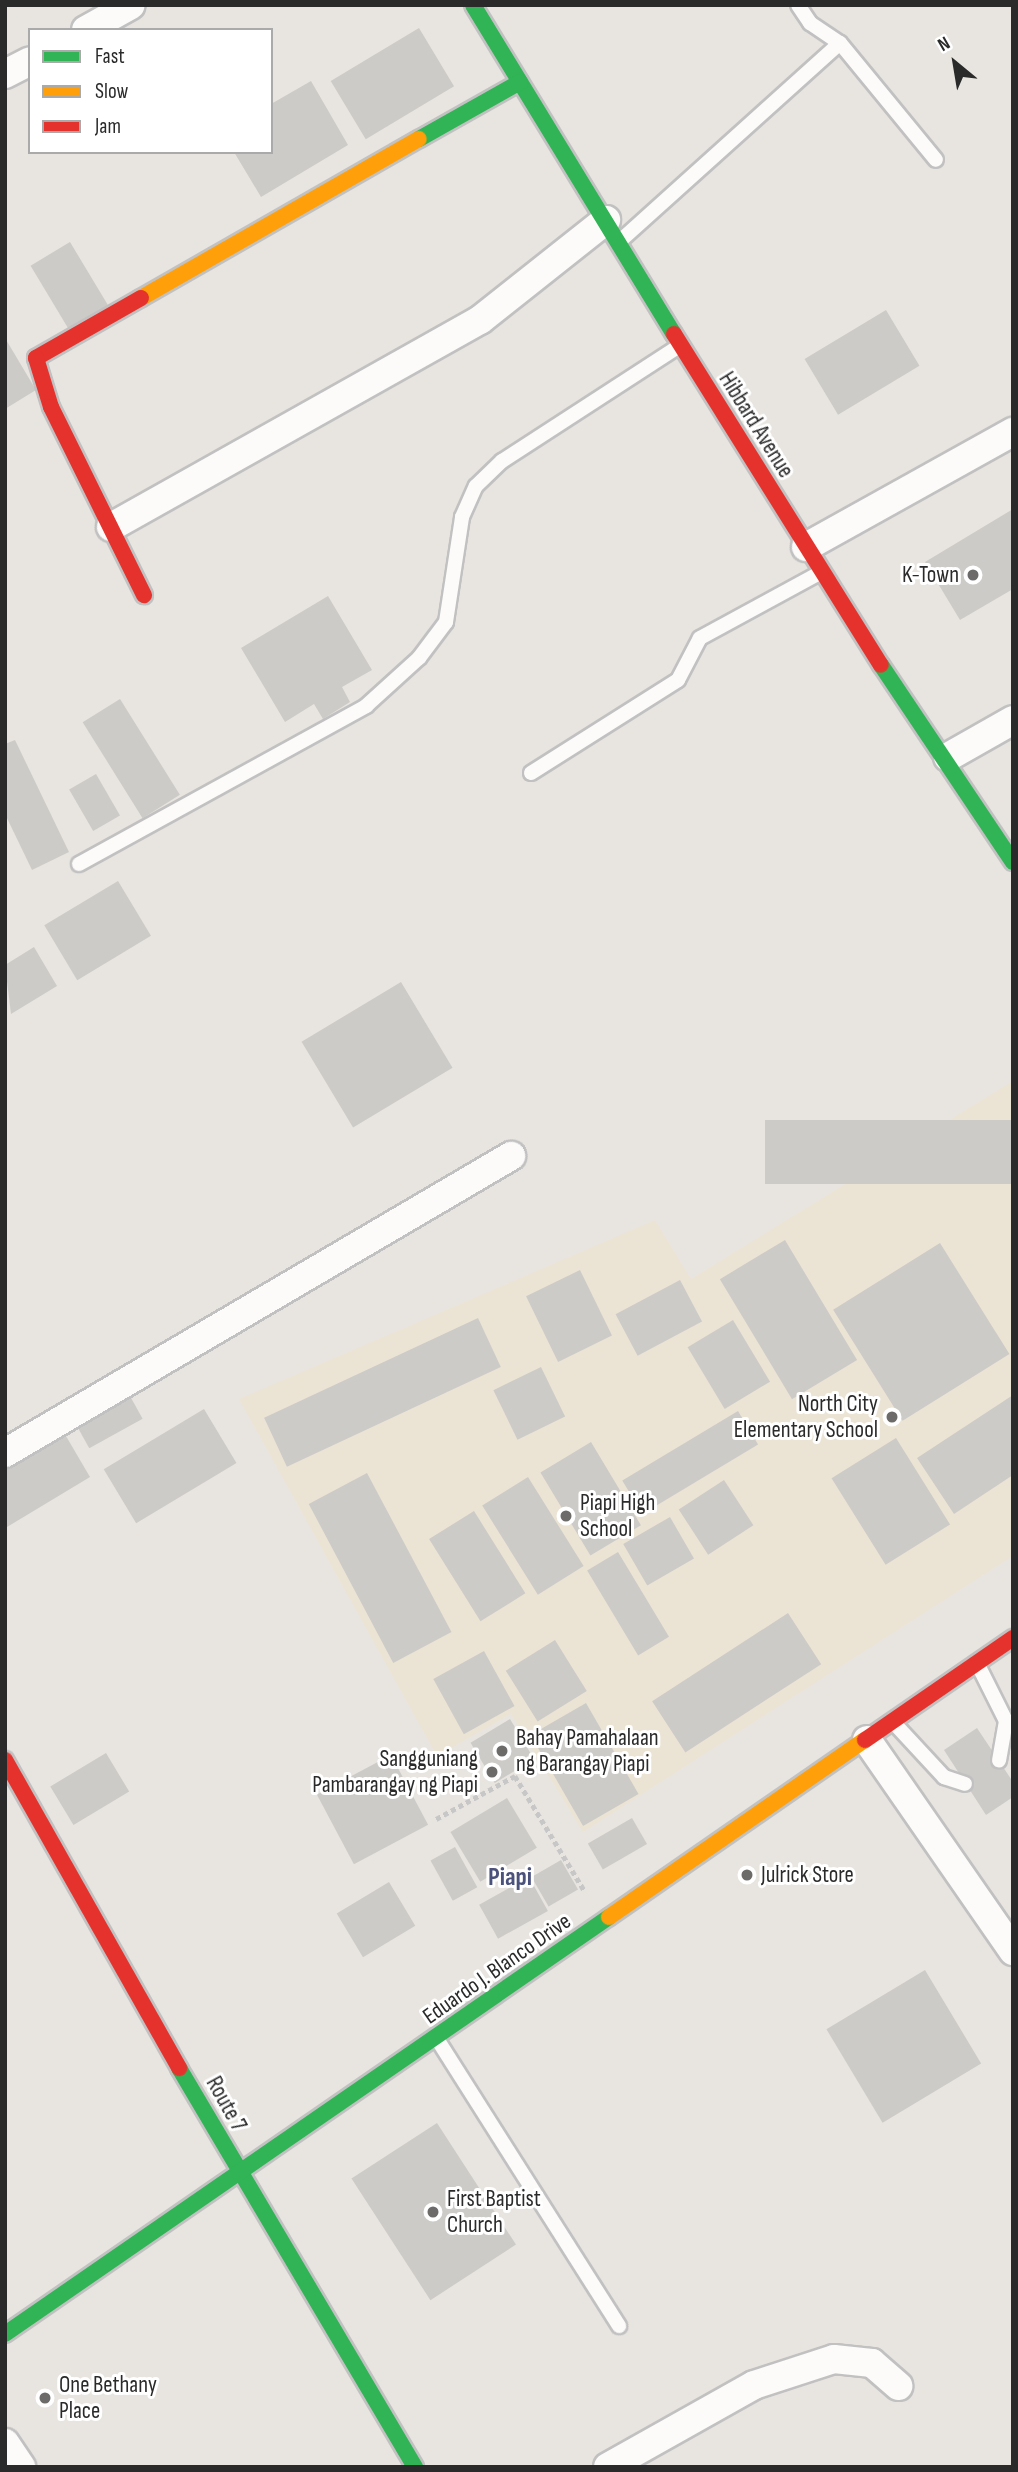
<!DOCTYPE html>
<style>
body{margin:0}
#map{position:relative;width:1018px;height:2472px;overflow:hidden;background:#e8e5e0;font-family:"Sofia Sans Condensed",sans-serif}
div>[style]{position:absolute}
.education>*{inset:0;background:#ebe4d5}
.building>*{inset:0;background:#cdcbc7;transform-origin:0 0}
.path>*{height:4.5px;margin-top:-2.25px;transform-origin:0;background:repeating-linear-gradient(90deg,#c8c7c7 0 5px,transparent 0 8.5px)}
.roads{filter:drop-shadow(2px 0 #c2c1c1) drop-shadow(-2px 0 #c2c1c1) drop-shadow(0 2px #c2c1c1) drop-shadow(0 -2px #c2c1c1)}
.lane>*{height:14px;margin:-7px;padding:0 7px;transform-origin:7px;border-radius:7px;background:#fcfbfa}
.street>*{height:28px;margin:-14px;padding:0 14px;transform-origin:14px;border-radius:14px;background:#fcfbfa}
.fast>*{height:16px;margin:-8px;padding:0 8px;transform-origin:8px;border-radius:8px;background:#30b455}
.slow>*{height:16px;margin:-8px;padding:0 8px;transform-origin:8px;border-radius:8px;background:#ff9f0a}
.jam>*{height:16px;margin:-8px;padding:0 8px;transform-origin:8px;border-radius:8px;background:#e5322d}
.dots>*{width:19px;height:19px;translate:-50% -50%;box-sizing:border-box;border:4px solid #fff;border-radius:50%}
span{translate:-50% -50%;white-space:nowrap;text-align:center;line-height:1.15;-webkit-text-stroke:6px #fff;paint-order:stroke}
.street-label{font-size:23px;color:#2a2a2a}
.poi-label{font-size:23px;color:#2a2a2a}
.right{translate:-100% -50%;text-align:right}
.left{translate:0 -50%;text-align:left}
.quarter-label{font-size:26px;color:#4b527b;font-weight:700}
.frame{position:absolute;inset:0;border:7px solid #2a2a2a;pointer-events:none}
.legend{position:absolute;left:28px;top:28px;width:245px;height:126px;box-sizing:border-box;background:#fff;border:2px solid #aaa;margin:0;padding:9px 12px;list-style:none;font-size:21px;color:#2a2a2a}
.legend li{display:flex;align-items:center;gap:14px;height:35px}
.legend b{width:35px;border:2px solid #aaa}
.north{position:absolute;left:920px;top:28px;width:70px;height:70px;-webkit-text-stroke:5px #fff;paint-order:stroke;rotate:330deg;font-size:19px;font-weight:700;line-height:28px;text-align:center;color:#2a2a2a}
.north::after{content:'';display:block;margin:auto;width:24px;height:32px;background:#2a2a2a;clip-path:polygon(50% 0,100% 100%,50% 72%,0 100%)}
</style>
<div id="map">
<div class="education">
<div style="clip-path:polygon(1013px 1081px,1013px 1556px,583px 1832px,511px 1714px,437px 1756px,239px 1399px,655px 1220px,691px 1279px)"></div>
</div>
<div class="building">
<div style="left:419px;top:28px;width:68px;height:103px;rotate:59deg"></div>
<div style="clip-path:polygon(311px 81px,348px 145px,261px 197px,234px 152px,271px 152px,271px 104px)"></div>
<div style="left:70px;top:242px;width:75px;height:46px;rotate:59deg"></div>
<div style="left:886px;top:310px;width:65px;height:95px;rotate:59deg"></div>
<div style="clip-path:polygon(5px 338px,36px 390px,5px 409px)"></div>
<div style="clip-path:polygon(1013px 509px,1013px 589px,960px 620px,925px 562px)"></div>
<div style="clip-path:polygon(328px 596px,372px 670px,342px 687px,350px 702px,323px 719px,314px 704px,285px 722px,241px 648px)"></div>
<div style="left:120px;top:699px;width:113px;height:44px;rotate:58deg"></div>
<div style="clip-path:polygon(15px 740px,69px 852px,32px 870px,5px 814px,5px 744px)"></div>
<div style="left:96px;top:774px;width:48px;height:31px;rotate:60deg"></div>
<div style="left:118px;top:881px;width:64px;height:86px;rotate:59deg"></div>
<div style="clip-path:polygon(34px 947px,57px 986px,11px 1014px,5px 965px)"></div>
<div style="left:401px;top:982px;width:100px;height:116px;rotate:59deg"></div>
<div style="left:1013px;top:1120px;width:64px;height:248px;rotate:90deg"></div>
<div style="left:785px;top:1240px;width:140px;height:76px;rotate:59deg"></div>
<div style="left:940px;top:1243px;width:131px;height:126px;rotate:58deg"></div>
<div style="left:580px;top:1270px;width:73px;height:60px;rotate:64deg"></div>
<div style="left:680px;top:1280px;width:47px;height:73px;rotate:62deg"></div>
<div style="left:478px;top:1318px;width:54px;height:236px;rotate:65deg"></div>
<div style="left:733px;top:1320px;width:72px;height:53px;rotate:59deg"></div>
<div style="left:541px;top:1367px;width:55px;height:53px;rotate:64deg"></div>
<div style="clip-path:polygon(1013px 1395px,1013px 1475px,954px 1514px,917px 1458px)"></div>
<div style="left:130px;top:1396px;width:26px;height:61px;rotate:61deg"></div>
<div style="left:204px;top:1409px;width:63px;height:117px;rotate:59deg"></div>
<div style="left:738px;top:1411px;width:39px;height:135px;rotate:59deg"></div>
<div style="clip-path:polygon(63px 1431px,90px 1477px,7px 1527px,5px 1466px)"></div>
<div style="left:896px;top:1438px;width:102px;height:76px;rotate:58deg"></div>
<div style="left:591px;top:1442px;width:97px;height:59px;rotate:59deg"></div>
<div style="left:367px;top:1473px;width:180px;height:66px;rotate:62deg"></div>
<div style="left:528px;top:1477px;width:105px;height:54px;rotate:58deg"></div>
<div style="left:724px;top:1480px;width:54px;height:54px;rotate:57deg"></div>
<div style="left:474px;top:1511px;width:97px;height:53px;rotate:58deg"></div>
<div style="left:670px;top:1517px;width:48px;height:54px;rotate:60deg"></div>
<div style="left:618px;top:1552px;width:99px;height:36px;rotate:59deg"></div>
<div style="left:788px;top:1613px;width:61px;height:162px;rotate:57deg"></div>
<div style="left:555px;top:1640px;width:60px;height:58px;rotate:58deg"></div>
<div style="left:484px;top:1651px;width:63px;height:58px;rotate:61deg"></div>
<div style="left:586px;top:1703px;width:105px;height:64px;rotate:60deg"></div>
<div style="left:510px;top:1719px;width:47px;height:46px;rotate:59deg"></div>
<div style="clip-path:polygon(977px 1728px,1013px 1782px,1013px 1797px,986px 1815px,944px 1750px)"></div>
<div style="left:106px;top:1753px;width:45px;height:65px;rotate:59deg"></div>
<div style="left:391px;top:1755px;width:79px;height:84px;rotate:62deg"></div>
<div style="left:507px;top:1798px;width:58px;height:66px;rotate:59deg"></div>
<div style="left:632px;top:1818px;width:30px;height:51px;rotate:60deg"></div>
<div style="left:455px;top:1847px;width:46px;height:28px;rotate:61deg"></div>
<div style="left:561px;top:1860px;width:34px;height:34px;rotate:60deg"></div>
<div style="left:529px;top:1877px;width:39px;height:57px;rotate:61deg"></div>
<div style="left:389px;top:1882px;width:51px;height:61px;rotate:59deg"></div>
<div style="left:925px;top:1970px;width:109px;height:115px;rotate:59deg"></div>
<div style="left:437px;top:2123px;width:145px;height:102px;rotate:57deg"></div>
</div>
<div class="path">
<div style="left:436px;top:1819px;width:90px;rotate:-28.6deg"></div>
<div style="left:515px;top:1776px;width:133px;rotate:58.8deg"></div>
</div>
<div class="roads">
<div class="lane">
<div style="left:798px;top:5px;width:22px;rotate:56deg"></div>
<div style="left:810px;top:23px;width:36px;rotate:34deg"></div>
<div style="left:620px;top:241px;width:296px;rotate:-42deg"></div>
<div style="left:840px;top:43px;width:151px;rotate:50.6deg"></div>
<div style="left:531px;top:773px;width:174px;rotate:-32.3deg"></div>
<div style="left:678px;top:680px;width:47px;rotate:-62.4deg"></div>
<div style="left:700px;top:638px;width:134px;rotate:-28.5deg"></div>
<div style="left:79px;top:864px;width:328px;rotate:-28.8deg"></div>
<div style="left:366px;top:706px;width:72px;rotate:-42.2deg"></div>
<div style="left:419px;top:658px;width:45px;rotate:-53.1deg"></div>
<div style="left:446px;top:622px;width:106px;rotate:-81.3deg"></div>
<div style="left:462px;top:517px;width:34px;rotate:-66deg"></div>
<div style="left:476px;top:486px;width:36px;rotate:-44deg"></div>
<div style="left:502px;top:461px;width:211px;rotate:-33deg"></div>
<div style="left:978px;top:1665px;width:63px;rotate:63.4deg"></div>
<div style="left:1006px;top:1721px;width:40px;rotate:100deg"></div>
<div style="left:894px;top:1723px;width:74px;rotate:47.2deg"></div>
<div style="left:944px;top:1777px;width:22px;rotate:18deg"></div>
<div style="left:437px;top:2039px;width:340px;rotate:57.6deg"></div>
</div>
<div class="street">
<div style="left:86px;top:30px;width:51px;rotate:-29.1deg"></div>
<div style="left:5px;top:74px;width:28px;rotate:-27deg"></div>
<div style="left:111px;top:527px;width:423px;rotate:-29.3deg"></div>
<div style="left:480px;top:320px;width:161px;rotate:-38.4deg"></div>
<div style="left:806px;top:547px;width:237px;rotate:-29.1deg"></div>
<div style="left:948px;top:757px;width:75px;rotate:-29.6deg"></div>
<div style="left:5px;top:1453px;width:587px;rotate:-30.41deg"></div>
<div style="left:867px;top:1740px;width:257px;rotate:55.3deg"></div>
<div style="left:5px;top:2443px;width:29px;rotate:56deg"></div>
<div style="left:608px;top:2467px;width:167px;rotate:-29.3deg"></div>
<div style="left:754px;top:2385px;width:84px;rotate:-18deg"></div>
<div style="left:834px;top:2359px;width:38px;rotate:6deg"></div>
<div style="left:872px;top:2363px;width:35px;rotate:41deg"></div>
</div>
<div class="fast">
<div style="left:473px;top:5px;width:386px;rotate:58.6deg"></div>
<div style="left:419px;top:139px;width:116px;rotate:-29.4deg"></div>
<div style="left:881px;top:665px;width:237px;rotate:56.2deg"></div>
<div style="left:179px;top:2068px;width:464px;rotate:59.4deg"></div>
<div style="left:5px;top:2334px;width:734px;rotate:-34.62deg"></div>
</div>
<div class="slow">
<div style="left:141px;top:298px;width:320px;rotate:-29.8deg"></div>
<div style="left:609px;top:1917px;width:311px;rotate:-34.7deg"></div>
</div>
<div class="jam">
<div style="left:141px;top:298px;width:121px;rotate:150.3deg"></div>
<div style="left:36px;top:358px;width:51px;rotate:73deg"></div>
<div style="left:51px;top:407px;width:210px;rotate:63.7deg"></div>
<div style="left:674px;top:334px;width:390px;rotate:58deg"></div>
<div style="left:865px;top:1740px;width:180px;rotate:-34.6deg"></div>
<div style="left:5px;top:1760px;width:354px;rotate:60.5deg"></div>
</div>
</div>
<div class="dots">
<div style="left:973px;top:575px;background:#6c6b6a"></div>
<div style="left:892px;top:1417px;background:#6c6b6a"></div>
<div style="left:566px;top:1516px;background:#6c6b6a"></div>
<div style="left:502px;top:1751px;background:#6c6b6a"></div>
<div style="left:492px;top:1772px;background:#6c6b6a"></div>
<div style="left:747px;top:1875px;background:#6c6b6a"></div>
<div style="left:433px;top:2212px;background:#6c6b6a"></div>
<div style="left:45px;top:2398px;background:#6c6b6a"></div>
</div>
<div class="street-label">
<span style="left:756px;top:425px;rotate:58deg">Hibbard Avenue</span>
<span style="left:497px;top:1969px;rotate:-35deg">Eduardo J. Blanco Drive</span>
<span style="left:226px;top:2104px;rotate:61deg">Route 7</span>
</div>
<div class="poi-label">
<span class="right" style="left:959px;top:575px">K-Town</span>
<span class="right" style="left:878px;top:1417px">North City<br>Elementary School</span>
<span class="left" style="left:580px;top:1516px">Piapi High<br>School</span>
<span class="left" style="left:516px;top:1751px">Bahay Pamahalaan<br>ng Barangay Piapi</span>
<span class="right" style="left:478px;top:1772px">Sangguniang<br>Pambarangay ng Piapi</span>
<span class="left" style="left:761px;top:1875px">Julrick Store</span>
<span class="left" style="left:447px;top:2212px">First Baptist<br>Church</span>
<span class="left" style="left:59px;top:2398px">One Bethany<br>Place</span>
</div>
<div class="quarter-label">
<span style="left:510px;top:1878px">Piapi</span>
</div>
<div class="frame"></div>
<ul class="legend">
<li><b style="height:9px;background:#30b455"></b>Fast</li>
<li><b style="height:9px;background:#ff9f0a"></b>Slow</li>
<li><b style="height:9px;background:#e5322d"></b>Jam</li>
</ul>
<div class="north">N</div>
</div>
